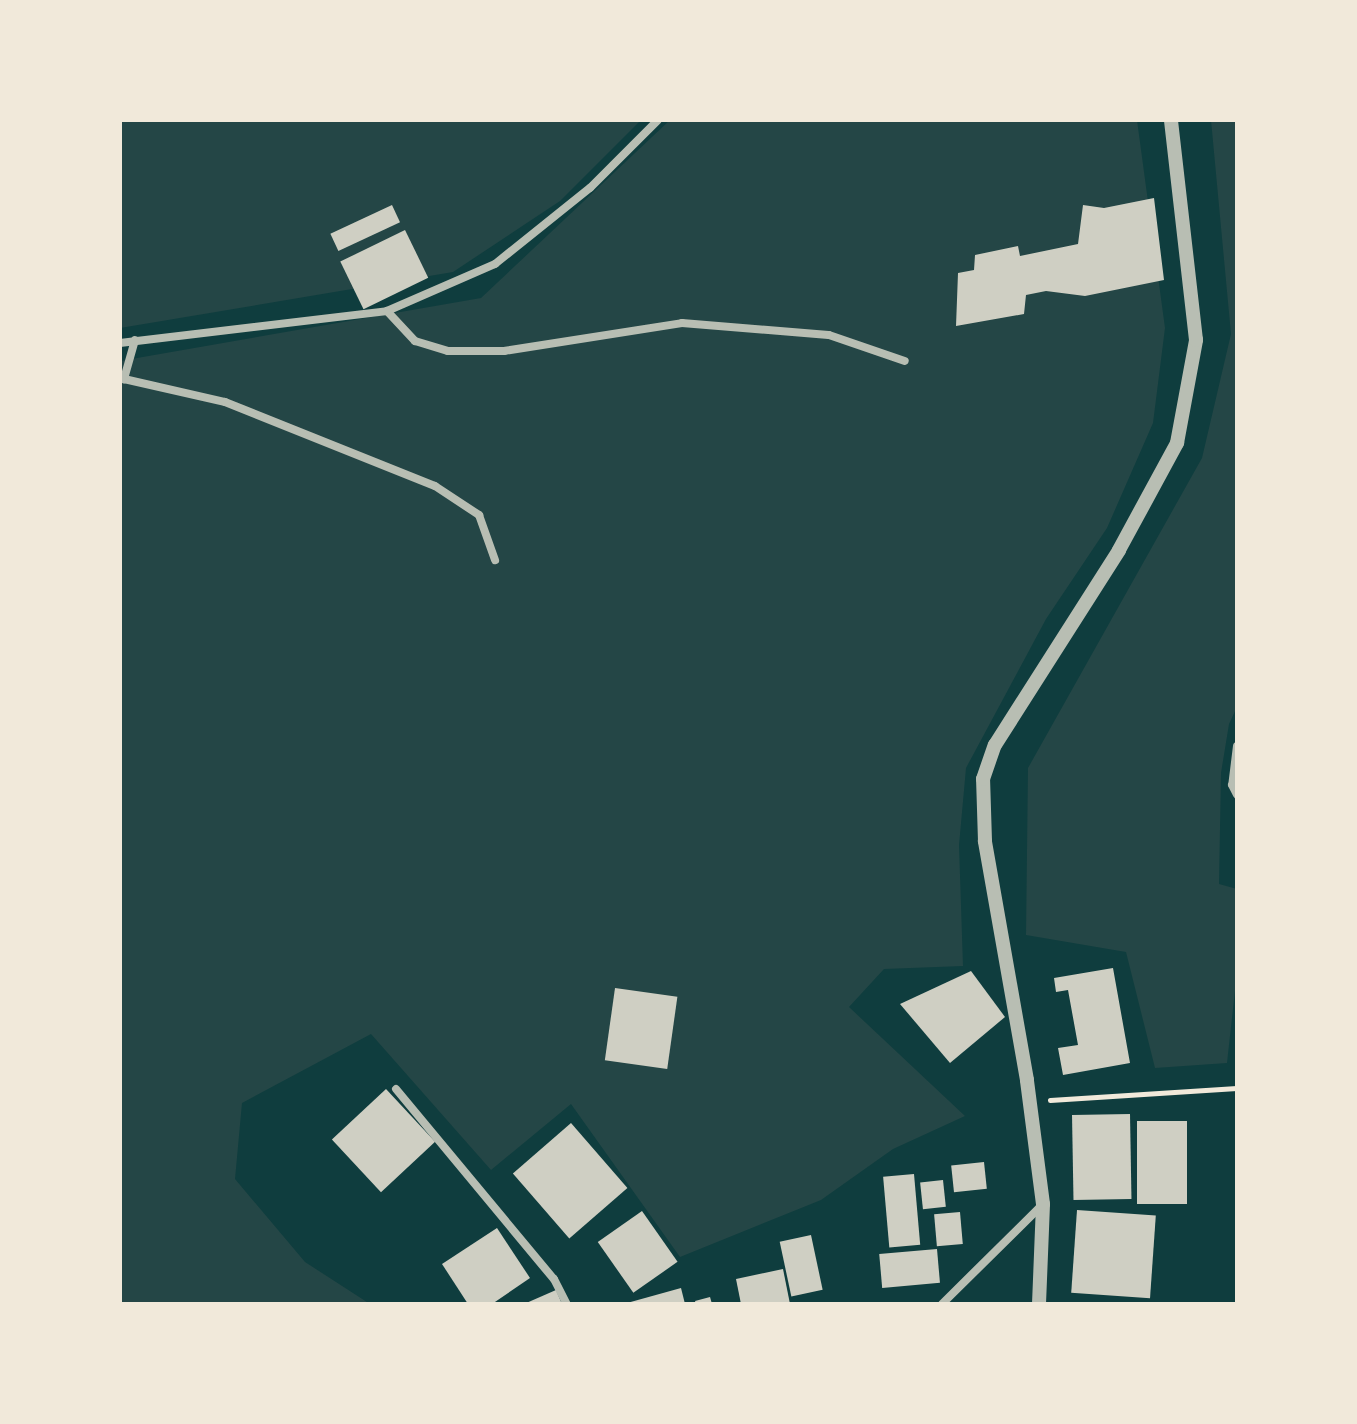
<!DOCTYPE html>
<style>
body{margin:0}
#map{position:relative;width:1357px;height:1424px;overflow:hidden;background:#0f3d3e;font-family:Rubik,sans-serif}
div>[style]{position:absolute}
.green>*{inset:0;background:#244646}
.building>*{inset:0;background:#cfcfc3;transform-origin:0 0}
.path>*{height:5px;margin:-2.5px;padding:0 2.5px;transform-origin:2.5px;border-radius:2.5px;background:#f1e9da}
.minor>*{height:8px;margin:-4px;padding:0 4px;transform-origin:4px;border-radius:4px;background:#b8beb3}
.tertiary>*{height:14px;margin:-7px;padding:0 7px;transform-origin:7px;border-radius:7px;background:#b8beb3}
span{translate:-50% -50%;white-space:nowrap;text-align:center;line-height:1.15;-webkit-text-stroke:6px #f1e9da;paint-order:stroke}
.frame{position:absolute;inset:0;border:122px solid #f1e9da;pointer-events:none}
</style>
<div id="map">
<div class="green">
<div style="clip-path:polygon(120px 120px,641px 120px,560px 201px,453px 272px,120px 328px)"></div>
<div style="clip-path:polygon(670px 120px,1137px 120px,1165px 328px,1153px 423px,1107px 528px,1046px 619px,966px 768px,959px 845px,963px 966px,884px 969px,849px 1007px,965px 1116px,893px 1149px,821px 1200px,680px 1257px,571px 1104px,491px 1170px,371px 1034px,242px 1103px,235px 1179px,305px 1262px,370px 1304px,120px 1304px,120px 361px,481px 298px)"></div>
<div style="clip-path:polygon(1211px 120px,1237px 120px,1237px 707px,1229px 724px,1221px 773px,1219px 884px,1237px 889px,1237px 973px,1227px 1063px,1155px 1068px,1126px 952px,1026px 935px,1028px 768px,1202px 458px,1231px 334px)"></div>
</div>
<div class="building">
<div style="clip-path:polygon(1154px 198px,1164px 280px,1085px 296px,1046px 291px,1026px 295px,1024px 314px,956px 326px,958px 273px,974px 270px,975px 255px,1018px 246px,1020px 256px,1078px 244px,1083px 205px,1104px 208px)"></div>
<div style="left:392px;top:205px;width:19px;height:68px;rotate:65deg"></div>
<div style="left:405px;top:230px;width:53px;height:72px;rotate:64deg"></div>
<div style="clip-path:polygon(1113px 968px,1130px 1063px,1063px 1075px,1058px 1048px,1078px 1045px,1068px 990px,1056px 992px,1054px 978px)"></div>
<div style="clip-path:polygon(971px 971px,1005px 1017px,950px 1063px,900px 1004px)"></div>
<div style="left:615px;top:988px;width:63px;height:73px;rotate:8deg"></div>
<div style="left:386px;top:1089px;width:72px;height:74px;rotate:47deg"></div>
<div style="left:1130px;top:1114px;width:85px;height:58px;rotate:89deg"></div>
<div style="left:1137px;top:1121px;width:50px;height:83px"></div>
<div style="left:571px;top:1123px;width:86px;height:77px;rotate:49deg"></div>
<div style="left:984px;top:1162px;width:27px;height:33px;rotate:84deg"></div>
<div style="left:914px;top:1174px;width:71px;height:31px;rotate:85deg"></div>
<div style="left:943px;top:1180px;width:27px;height:23px;rotate:84deg"></div>
<div style="left:1077px;top:1210px;width:79px;height:83px;rotate:4deg"></div>
<div style="left:642px;top:1211px;width:62px;height:54px;rotate:55deg"></div>
<div style="left:960px;top:1212px;width:32px;height:26px;rotate:85deg"></div>
<div style="clip-path:polygon(497px 1228px,530px 1278px,492px 1304px,468px 1304px,442px 1264px)"></div>
<div style="left:811px;top:1235px;width:56px;height:32px;rotate:78deg"></div>
<div style="left:937px;top:1249px;width:34px;height:58px;rotate:85deg"></div>
<div style="clip-path:polygon(783px 1269px,790px 1304px,741px 1304px,736px 1279px)"></div>
<div style="clip-path:polygon(681px 1288px,685px 1304px,627px 1304px,627px 1303px)"></div>
<div style="clip-path:polygon(556px 1290px,562px 1304px,524px 1304px)"></div>
<div style="clip-path:polygon(710px 1297px,712px 1304px,696px 1304px,695px 1301px)"></div>
</div>
<div class="path">
<div style="left:1050px;top:1100px;width:187px;rotate:-3.7deg"></div>
</div>
<div class="minor">
<div style="left:387px;top:311px;width:41px;rotate:47deg"></div>
<div style="left:415px;top:341px;width:34px;rotate:17deg"></div>
<div style="left:448px;top:351px;width:56px"></div>
<div style="left:504px;top:351px;width:180px;rotate:-8.9deg"></div>
<div style="left:682px;top:323px;width:147px;rotate:4.7deg"></div>
<div style="left:829px;top:335px;width:80px;rotate:18.9deg"></div>
<div style="left:135px;top:340px;width:41px;rotate:105.8deg"></div>
<div style="left:124px;top:379px;width:104px;rotate:12.8deg"></div>
<div style="left:225px;top:402px;width:226px;rotate:21.8deg"></div>
<div style="left:435px;top:486px;width:53px;rotate:33.4deg"></div>
<div style="left:479px;top:515px;width:48px;rotate:70.4deg"></div>
<div style="left:120px;top:343px;width:269px;rotate:-6.8deg"></div>
<div style="left:387px;top:311px;width:118px;rotate:-23.5deg"></div>
<div style="left:495px;top:264px;width:122px;rotate:-38.7deg"></div>
<div style="left:590px;top:188px;width:96px;rotate:-45deg"></div>
<div style="left:1237px;top:746px;width:39px;rotate:97deg"></div>
<div style="left:1232px;top:785px;width:11px;rotate:63deg"></div>
<div style="left:396px;top:1089px;width:247px;rotate:50.3deg"></div>
<div style="left:554px;top:1279px;width:28px;rotate:63deg"></div>
<div style="left:942px;top:1304px;width:142px;rotate:-44.7deg"></div>
</div>
<div class="tertiary">
<div style="left:1039px;top:1304px;width:100px;rotate:-87.7deg"></div>
<div style="left:1043px;top:1204px;width:125px;rotate:-97.4deg"></div>
<div style="left:1027px;top:1080px;width:243px;rotate:-100deg"></div>
<div style="left:985px;top:841px;width:62px;rotate:-91.8deg"></div>
<div style="left:983px;top:779px;width:36px;rotate:-71deg"></div>
<div style="left:995px;top:745px;width:231px;rotate:-57.5deg"></div>
<div style="left:1119px;top:550px;width:122px;rotate:-61.5deg"></div>
<div style="left:1177px;top:443px;width:105px;rotate:-79.5deg"></div>
<div style="left:1196px;top:340px;width:221px;rotate:-96.5deg"></div>
</div>
<div class="frame"></div>
</div>
